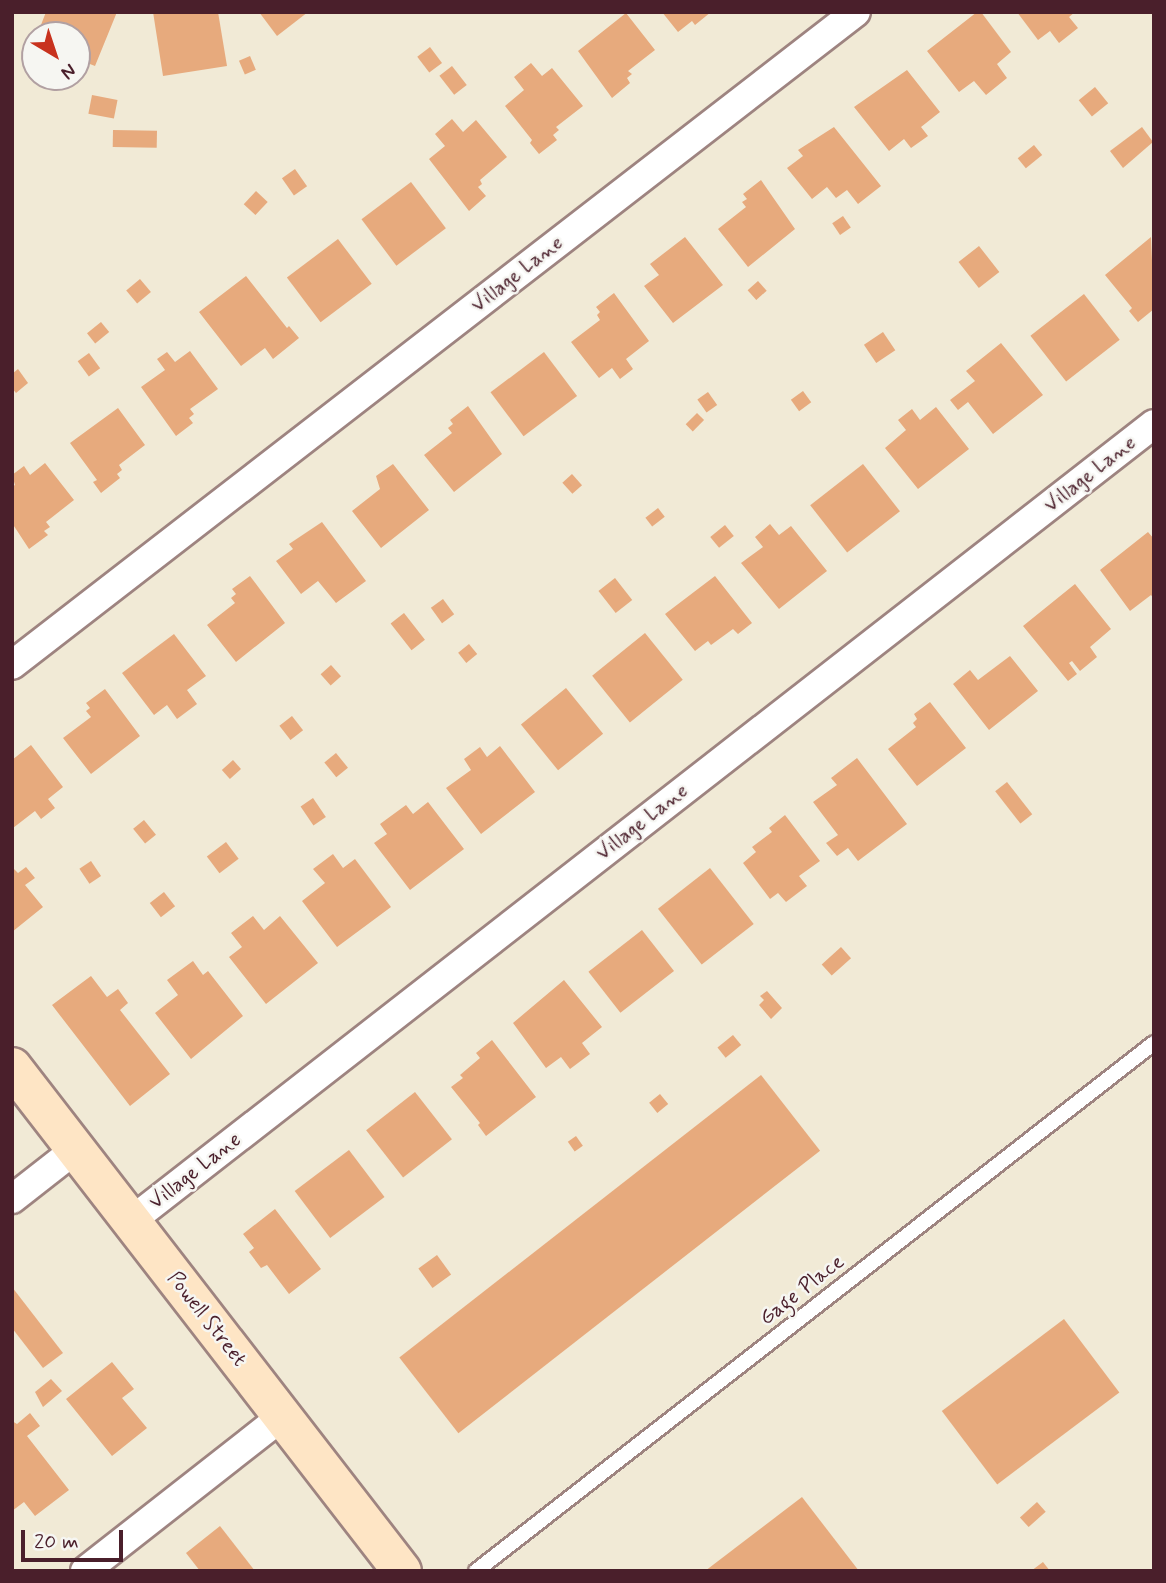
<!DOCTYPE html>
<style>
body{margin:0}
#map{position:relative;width:1166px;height:1583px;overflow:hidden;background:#f1ead6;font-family:Mynerve,sans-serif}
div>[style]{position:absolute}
.building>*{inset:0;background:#e7aa7d;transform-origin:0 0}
.roads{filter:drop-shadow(2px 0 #9e8480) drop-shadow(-2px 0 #9e8480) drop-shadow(0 2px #9e8480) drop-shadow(0 -2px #9e8480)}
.lane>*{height:14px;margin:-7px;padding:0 7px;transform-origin:7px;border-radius:7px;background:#fff}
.street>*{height:28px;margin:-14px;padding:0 14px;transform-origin:14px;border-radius:14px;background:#fff}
.secondary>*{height:38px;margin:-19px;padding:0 19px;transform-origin:19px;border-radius:19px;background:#fee5c5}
span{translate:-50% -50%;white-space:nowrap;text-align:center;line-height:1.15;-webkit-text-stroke:5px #f6f6f2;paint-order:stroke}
.street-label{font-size:21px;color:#4a1f2b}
.frame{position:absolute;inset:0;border:14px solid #4a1f2b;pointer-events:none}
.north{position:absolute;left:21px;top:21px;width:70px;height:70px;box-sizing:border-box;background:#f6f6f2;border:2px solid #b1a0a2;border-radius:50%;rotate:141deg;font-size:19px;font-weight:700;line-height:28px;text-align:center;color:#4a1f2b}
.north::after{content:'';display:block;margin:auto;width:24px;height:32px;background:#c8321e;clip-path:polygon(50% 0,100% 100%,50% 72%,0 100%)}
.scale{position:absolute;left:21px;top:1530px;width:102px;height:32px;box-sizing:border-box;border:4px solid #4a1f2b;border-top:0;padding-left:9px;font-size:21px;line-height:24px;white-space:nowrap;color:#4a1f2b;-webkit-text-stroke:5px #f6f6f2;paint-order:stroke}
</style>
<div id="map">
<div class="building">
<div style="clip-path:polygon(46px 12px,117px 12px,95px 66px,77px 59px,77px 35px,37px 35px)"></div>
<div style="clip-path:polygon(153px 12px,218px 12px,227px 66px,163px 76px)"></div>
<div style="clip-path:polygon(259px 12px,308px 12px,277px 36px)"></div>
<div style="clip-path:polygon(662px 12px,711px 12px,695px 25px,692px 21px,678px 32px)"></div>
<div style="clip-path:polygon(977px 12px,981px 12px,1011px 52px,997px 64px,1007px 78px,986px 95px,974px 81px,959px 92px,927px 51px)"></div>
<div style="clip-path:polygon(1017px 12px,1075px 12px,1069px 17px,1078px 28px,1059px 43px,1050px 31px,1038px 40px)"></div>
<div style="clip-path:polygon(626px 13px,655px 50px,628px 71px,632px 74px,627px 78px,630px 83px,612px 98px,578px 51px)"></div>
<div style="left:430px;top:47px;width:20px;height:16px;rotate:53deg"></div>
<div style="left:250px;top:56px;width:15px;height:12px;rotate:67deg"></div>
<div style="clip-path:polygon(531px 63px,542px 76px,552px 68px,583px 106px,556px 127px,559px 130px,553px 135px,557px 140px,539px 154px,530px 143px,532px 140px,505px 106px,524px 90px,514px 77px)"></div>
<div style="left:452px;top:66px;width:24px;height:16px;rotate:52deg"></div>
<div style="clip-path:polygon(907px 70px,940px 112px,921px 127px,928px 136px,911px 148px,904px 139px,889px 151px,854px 107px)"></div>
<div style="left:1095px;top:87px;width:21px;height:21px;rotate:51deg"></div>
<div style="left:92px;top:95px;width:26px;height:19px;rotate:11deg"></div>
<div style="clip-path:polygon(452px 119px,463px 132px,476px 120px,507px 157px,480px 180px,482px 184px,478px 187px,486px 196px,469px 211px,429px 159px,445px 146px,435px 134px)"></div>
<div style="clip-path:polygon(834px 127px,881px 186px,858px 204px,847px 190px,836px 198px,827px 187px,812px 199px,787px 168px,803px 156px,798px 150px)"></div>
<div style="clip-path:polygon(1142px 127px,1153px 142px,1123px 168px,1110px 151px)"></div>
<div style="left:113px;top:130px;width:44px;height:17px;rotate:1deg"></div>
<div style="left:1034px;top:145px;width:13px;height:21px;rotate:51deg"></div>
<div style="left:295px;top:169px;width:21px;height:16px;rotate:55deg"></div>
<div style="clip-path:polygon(761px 180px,795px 229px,748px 267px,718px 229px,746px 207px,742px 202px,747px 199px,743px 194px)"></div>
<div style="left:411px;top:182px;width:58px;height:62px;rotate:53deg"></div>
<div style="left:256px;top:191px;width:16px;height:18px;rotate:43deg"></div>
<div style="left:843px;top:216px;width:14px;height:13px;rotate:56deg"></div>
<div style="clip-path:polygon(685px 237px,723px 285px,673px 323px,644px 286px,659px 275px,650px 264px)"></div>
<div style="clip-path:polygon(1151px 237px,1154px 309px,1138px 322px,1129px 311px,1132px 308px,1105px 275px)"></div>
<div style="left:338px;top:239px;width:56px;height:64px;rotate:53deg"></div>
<div style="left:979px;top:246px;width:33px;height:26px;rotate:52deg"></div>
<div style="clip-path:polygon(246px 276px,287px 328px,289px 326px,299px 338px,273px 359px,265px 348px,241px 366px,199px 312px)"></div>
<div style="left:140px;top:279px;width:17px;height:18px;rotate:50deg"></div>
<div style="left:758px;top:281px;width:13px;height:14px;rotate:48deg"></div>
<div style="clip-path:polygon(614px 293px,649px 341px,626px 359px,633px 369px,620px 379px,612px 368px,599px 378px,571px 342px,600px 320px,597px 315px,600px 312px,596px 307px)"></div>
<div style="left:1084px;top:294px;width:58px;height:68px;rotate:52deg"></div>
<div style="left:101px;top:322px;width:13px;height:18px;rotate:51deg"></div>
<div style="left:883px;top:332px;width:22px;height:23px;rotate:56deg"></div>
<div style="clip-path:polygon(1001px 343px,1043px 395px,993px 434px,968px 402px,958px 410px,950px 400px,975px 381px,966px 371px)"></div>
<div style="clip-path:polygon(190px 351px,218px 389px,190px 409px,194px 414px,189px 418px,193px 423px,176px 436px,141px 387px,165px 370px,157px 359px,167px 352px,175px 362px)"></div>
<div style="left:544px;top:352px;width:55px;height:67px;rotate:53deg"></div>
<div style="left:89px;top:353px;width:19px;height:14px;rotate:54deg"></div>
<div style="clip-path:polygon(18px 369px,28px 383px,16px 393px,12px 388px,12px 374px)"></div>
<div style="left:803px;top:391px;width:14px;height:15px;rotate:54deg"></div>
<div style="left:708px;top:392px;width:16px;height:13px;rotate:55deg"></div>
<div style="clip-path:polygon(468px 406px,502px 454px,454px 492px,424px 455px,452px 433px,448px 428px,453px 424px,450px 420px)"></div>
<div style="clip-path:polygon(936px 407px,969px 449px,918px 489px,885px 448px,906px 430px,898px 420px,912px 409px,920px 420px)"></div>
<div style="clip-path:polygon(118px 408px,145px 445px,119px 465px,122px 470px,117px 474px,120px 478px,101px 493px,93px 482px,97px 480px,70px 443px)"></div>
<div style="left:697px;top:413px;width:10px;height:16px;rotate:45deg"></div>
<div style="clip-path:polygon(45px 463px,74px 500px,46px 522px,50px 527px,44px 531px,48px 535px,29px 549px,12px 523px,12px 487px,15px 485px,12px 475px,24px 466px,30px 475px)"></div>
<div style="clip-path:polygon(393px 464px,429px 510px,381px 548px,352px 511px,380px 489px,376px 476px)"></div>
<div style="left:863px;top:464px;width:60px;height:67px;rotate:52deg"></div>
<div style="left:572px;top:474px;width:15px;height:13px;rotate:48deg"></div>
<div style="left:658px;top:508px;width:11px;height:16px;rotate:52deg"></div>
<div style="clip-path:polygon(322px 522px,366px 581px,336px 603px,318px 581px,301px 594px,276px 561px,293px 549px,289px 544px)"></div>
<div style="clip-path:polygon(770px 524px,779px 535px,791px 526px,827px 571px,779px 609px,741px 563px,763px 547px,755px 537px)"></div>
<div style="left:725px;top:525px;width:14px;height:19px;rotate:51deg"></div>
<div style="clip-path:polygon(1148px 532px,1154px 539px,1154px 599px,1151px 595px,1130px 611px,1100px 570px)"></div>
<div style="clip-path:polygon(250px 576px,285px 623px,236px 662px,207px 625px,235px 603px,231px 598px,236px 594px,232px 589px)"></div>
<div style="clip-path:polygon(715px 576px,752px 623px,738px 634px,733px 629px,711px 645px,708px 641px,695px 651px,665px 614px)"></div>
<div style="left:615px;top:578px;width:28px;height:21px;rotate:52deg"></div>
<div style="clip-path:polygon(1075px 584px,1111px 629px,1090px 647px,1097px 657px,1080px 671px,1072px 661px,1069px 663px,1077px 674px,1068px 681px,1023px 626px)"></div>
<div style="left:443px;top:599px;width:19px;height:15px;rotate:54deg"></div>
<div style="left:404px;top:613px;width:34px;height:17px;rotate:52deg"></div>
<div style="left:645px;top:633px;width:60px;height:68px;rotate:51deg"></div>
<div style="clip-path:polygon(174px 634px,206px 676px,187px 690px,197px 704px,177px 719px,167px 705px,154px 715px,122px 673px)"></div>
<div style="left:469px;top:644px;width:13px;height:14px;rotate:51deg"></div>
<div style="clip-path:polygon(1010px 656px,1038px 691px,989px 730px,953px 684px,970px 670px,978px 680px)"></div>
<div style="left:331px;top:665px;width:15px;height:14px;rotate:48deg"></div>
<div style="left:566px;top:688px;width:59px;height:58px;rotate:51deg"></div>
<div style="clip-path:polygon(105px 689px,140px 736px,91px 774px,63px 738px,91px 717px,86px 711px,90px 708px,86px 703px)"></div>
<div style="clip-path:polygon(930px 702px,966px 748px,917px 786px,888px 749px,916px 727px,913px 723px,917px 719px,914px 714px)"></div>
<div style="left:292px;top:716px;width:18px;height:16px;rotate:52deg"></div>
<div style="clip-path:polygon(31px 745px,63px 787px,48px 799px,55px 808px,41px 819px,35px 811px,13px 828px,12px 760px)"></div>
<div style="clip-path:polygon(500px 746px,535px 792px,481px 834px,446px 788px,471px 770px,464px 759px,480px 747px,487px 757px)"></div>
<div style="left:336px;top:753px;width:19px;height:15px;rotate:51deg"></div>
<div style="clip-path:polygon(857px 758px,907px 824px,858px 861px,848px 848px,837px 856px,826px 843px,838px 835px,813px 802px,837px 785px,831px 778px)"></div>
<div style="left:233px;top:760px;width:12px;height:15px;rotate:48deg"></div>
<div style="left:1007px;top:782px;width:41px;height:15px;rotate:52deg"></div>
<div style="left:313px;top:798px;width:23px;height:15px;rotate:56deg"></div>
<div style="clip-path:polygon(428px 802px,464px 849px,410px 890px,374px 843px,387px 834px,380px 824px,406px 805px,413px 814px)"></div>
<div style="clip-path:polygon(785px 815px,820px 861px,799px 876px,807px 886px,786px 902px,778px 893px,770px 899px,743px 863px,756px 852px,752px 847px,772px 832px,769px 828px)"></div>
<div style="left:144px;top:820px;width:19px;height:14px;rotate:51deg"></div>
<div style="left:226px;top:842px;width:21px;height:24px;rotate:53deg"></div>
<div style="clip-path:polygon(333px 854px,343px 868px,355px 859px,391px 907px,337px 947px,302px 901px,325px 883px,313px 869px)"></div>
<div style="left:91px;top:861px;width:18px;height:14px;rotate:56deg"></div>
<div style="clip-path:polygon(12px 867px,18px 873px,26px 867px,35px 878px,25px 885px,43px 907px,12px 932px)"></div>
<div style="left:710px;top:868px;width:71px;height:66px;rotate:52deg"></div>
<div style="left:164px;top:892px;width:18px;height:18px;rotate:52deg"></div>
<div style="clip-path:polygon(253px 916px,264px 930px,280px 916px,318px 963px,266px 1004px,229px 957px,242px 947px,231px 933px)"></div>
<div style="left:642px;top:930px;width:52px;height:68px;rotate:52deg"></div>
<div style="left:841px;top:947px;width:15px;height:26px;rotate:48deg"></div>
<div style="clip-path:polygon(193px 961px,203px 975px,208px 971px,243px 1016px,191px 1059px,155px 1013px,178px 995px,167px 980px)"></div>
<div style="clip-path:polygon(91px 976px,107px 997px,118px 989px,128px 1003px,120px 1010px,170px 1074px,130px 1106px,52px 1005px)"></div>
<div style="clip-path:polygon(564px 980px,602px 1027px,582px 1043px,590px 1054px,570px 1069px,561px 1057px,546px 1068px,513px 1023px)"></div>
<div style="clip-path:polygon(767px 991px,782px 1008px,771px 1019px,759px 1005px,764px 1000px,760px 996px)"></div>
<div style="left:733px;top:1035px;width:13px;height:20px;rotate:51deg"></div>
<div style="clip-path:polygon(492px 1040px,536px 1097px,486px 1136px,478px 1125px,480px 1123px,451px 1087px,463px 1078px,460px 1075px,480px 1058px,476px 1053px)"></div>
<div style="left:761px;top:1075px;width:96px;height:459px;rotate:52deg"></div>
<div style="left:415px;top:1092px;width:60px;height:62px;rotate:52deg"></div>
<div style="left:660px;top:1094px;width:13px;height:14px;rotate:51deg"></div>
<div style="left:576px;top:1136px;width:12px;height:10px;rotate:55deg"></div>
<div style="left:349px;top:1150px;width:59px;height:68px;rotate:53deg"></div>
<div style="clip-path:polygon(275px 1209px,321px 1269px,289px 1294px,267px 1265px,261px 1268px,249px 1252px,254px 1248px,243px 1234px)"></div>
<div style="left:437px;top:1255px;width:24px;height:23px;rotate:54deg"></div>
<div style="clip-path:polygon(12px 1287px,63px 1353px,43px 1368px,12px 1328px)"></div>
<div style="left:1064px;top:1319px;width:92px;height:153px;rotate:53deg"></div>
<div style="clip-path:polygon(112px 1362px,134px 1389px,122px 1398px,147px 1428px,112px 1456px,66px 1399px)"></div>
<div style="clip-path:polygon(51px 1379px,62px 1391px,43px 1407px,35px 1392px)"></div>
<div style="clip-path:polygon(30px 1413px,40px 1426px,27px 1436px,69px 1490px,35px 1516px,24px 1502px,12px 1511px,12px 1421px,17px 1424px)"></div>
<div style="clip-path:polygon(802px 1497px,859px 1571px,705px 1571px)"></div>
<div style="left:1037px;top:1502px;width:13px;height:23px;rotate:48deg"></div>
<div style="clip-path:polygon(220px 1526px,255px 1571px,200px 1571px,186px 1553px)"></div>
<div style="clip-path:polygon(1043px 1562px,1050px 1571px,1031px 1571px)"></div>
</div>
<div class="roads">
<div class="lane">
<div style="left:476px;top:1571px;width:859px;rotate:-37.91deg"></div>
</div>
<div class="street">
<div style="left:12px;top:665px;width:1067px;rotate:-37.73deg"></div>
<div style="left:12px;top:1199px;width:81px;rotate:-38deg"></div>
<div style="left:131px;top:1221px;width:1297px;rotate:-37.92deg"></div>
<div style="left:85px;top:1571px;width:251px;rotate:-38.1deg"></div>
</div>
<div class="secondary">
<div style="left:12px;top:1067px;width:637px;rotate:52.27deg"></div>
</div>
</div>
<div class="street-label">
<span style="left:517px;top:274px;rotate:-38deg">Village Lane</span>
<span style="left:1090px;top:474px;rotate:-38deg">Village Lane</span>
<span style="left:642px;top:822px;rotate:-38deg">Village Lane</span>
<span style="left:195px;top:1171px;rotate:-38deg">Village Lane</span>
<span style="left:802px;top:1290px;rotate:-38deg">Gage Place</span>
<span style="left:207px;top:1319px;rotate:52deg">Powell Street</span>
</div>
<div class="frame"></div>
<div class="north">N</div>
<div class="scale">20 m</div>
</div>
